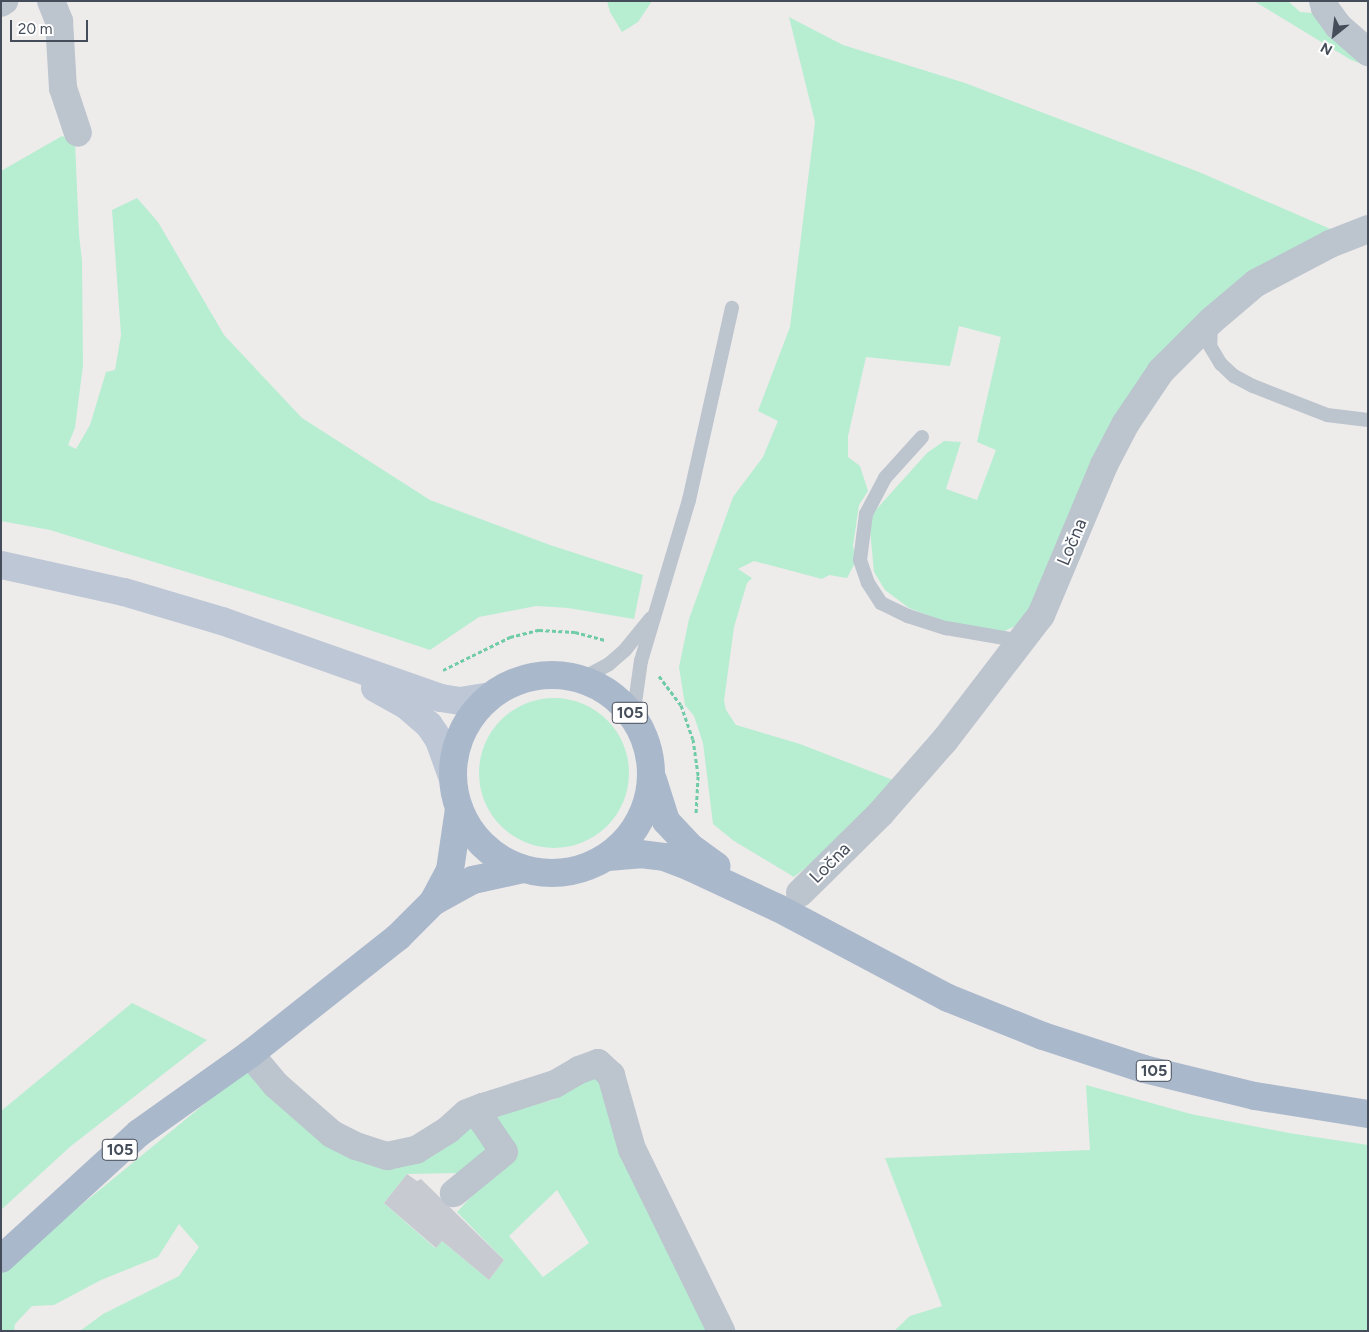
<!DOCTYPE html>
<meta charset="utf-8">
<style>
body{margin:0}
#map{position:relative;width:1369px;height:1332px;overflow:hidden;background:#eeebeb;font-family:Figtree,sans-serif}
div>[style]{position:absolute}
.green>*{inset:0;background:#b7eed1}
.round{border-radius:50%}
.building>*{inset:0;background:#c8cad1}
.path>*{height:3px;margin-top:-1.5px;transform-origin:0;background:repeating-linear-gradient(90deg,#70cca7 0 4px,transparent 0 6.5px)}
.lane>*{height:14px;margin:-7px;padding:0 7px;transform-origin:7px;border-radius:7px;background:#bcc4ce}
.street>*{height:28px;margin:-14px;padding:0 14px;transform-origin:14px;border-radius:14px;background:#bcc4ce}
.secondary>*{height:28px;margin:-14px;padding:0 14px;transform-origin:14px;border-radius:14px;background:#bdc7d5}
.primary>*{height:28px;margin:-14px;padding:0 14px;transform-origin:14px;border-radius:14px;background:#aab8cb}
.primary>.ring{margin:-14px;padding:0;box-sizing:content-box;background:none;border:28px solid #aab8cb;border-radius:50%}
span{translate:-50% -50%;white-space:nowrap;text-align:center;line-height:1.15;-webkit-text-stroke:4px #fff;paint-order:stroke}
.shield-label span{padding:1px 4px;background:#fff;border:1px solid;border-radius:4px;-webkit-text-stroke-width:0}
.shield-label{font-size:16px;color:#444d59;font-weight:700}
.street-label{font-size:18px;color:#444d59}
.frame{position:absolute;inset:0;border:2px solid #444d59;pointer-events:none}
.north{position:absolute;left:1309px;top:10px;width:50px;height:50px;-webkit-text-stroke:4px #fff;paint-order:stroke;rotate:209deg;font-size:14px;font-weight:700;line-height:20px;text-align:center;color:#444d59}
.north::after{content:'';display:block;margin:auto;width:18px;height:22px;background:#444d59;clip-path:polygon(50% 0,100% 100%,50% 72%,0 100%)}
.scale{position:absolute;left:10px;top:20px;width:78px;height:22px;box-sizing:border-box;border:2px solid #444d59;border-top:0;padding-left:6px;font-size:15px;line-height:18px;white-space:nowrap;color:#444d59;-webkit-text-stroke:4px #fff;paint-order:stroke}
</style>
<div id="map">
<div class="green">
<div style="clip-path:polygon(607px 1px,652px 1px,638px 22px,622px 32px,610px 12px)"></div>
<div style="clip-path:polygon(1254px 1px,1288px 1px,1300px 12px,1313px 13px,1368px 62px,1368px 66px,1351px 60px)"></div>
<div style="clip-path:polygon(789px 17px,843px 45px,965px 83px,1199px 172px,1342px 234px,1183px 339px,1064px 552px,1020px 624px,1002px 632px,968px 629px,938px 619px,909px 608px,885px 590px,874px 572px,870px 530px,873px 513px,927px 453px,944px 441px,961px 442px,946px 489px,977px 500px,996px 450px,977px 442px,1001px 337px,959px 326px,950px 366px,866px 357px,848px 436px,848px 457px,860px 466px,868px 491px,859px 505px,853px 546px,856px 561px,847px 578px,829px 575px,822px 579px,754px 561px,738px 569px,752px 578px,747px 583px,734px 627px,724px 701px,726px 710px,736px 725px,800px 744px,901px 783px,872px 814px,794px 877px,734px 841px,713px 824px,703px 743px,694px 716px,685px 705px,679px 667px,689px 619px,733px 497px,763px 457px,778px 421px,758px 411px,790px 327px,815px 122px)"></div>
<div style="clip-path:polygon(62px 136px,75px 142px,79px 234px,82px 261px,83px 365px,75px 428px,68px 445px,76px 449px,90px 425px,106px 372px,115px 370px,121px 335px,112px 210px,137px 198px,158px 222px,224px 335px,302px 418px,430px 500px,550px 545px,643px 575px,634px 619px,568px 608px,536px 606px,479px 617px,430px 650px,291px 604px,50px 530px,1px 521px,1px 171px)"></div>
<div class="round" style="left:479px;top:698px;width:150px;height:150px"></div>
<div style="clip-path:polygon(132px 1003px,207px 1040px,71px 1146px,1px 1210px,1px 1111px)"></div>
<div style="clip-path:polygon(evenodd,247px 1069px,351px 1153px,475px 1124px,491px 1147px,459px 1173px,407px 1174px,384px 1203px,435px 1248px,442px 1241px,489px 1280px,504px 1260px,457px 1212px,501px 1165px,493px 1119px,515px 1110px,553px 1100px,594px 1077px,602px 1081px,712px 1331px,80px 1331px,103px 1314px,179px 1276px,199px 1247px,179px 1224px,158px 1257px,101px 1280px,54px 1305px,32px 1306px,15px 1324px,14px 1331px,1px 1331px,1px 1274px,74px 1211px,247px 1069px,557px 1190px,589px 1243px,543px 1277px,509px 1236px,557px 1190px)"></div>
<div style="clip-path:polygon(1086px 1085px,1191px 1114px,1289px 1133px,1368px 1145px,1368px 1331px,894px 1331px,910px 1316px,942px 1306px,885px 1158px,1090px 1150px)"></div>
</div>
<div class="building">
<div style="clip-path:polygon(407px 1174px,417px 1181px,421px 1179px,504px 1260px,489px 1280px,442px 1241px,436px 1248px,384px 1203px)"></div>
</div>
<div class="path">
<div style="left:443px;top:670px;width:75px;rotate:-26.2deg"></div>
<div style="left:510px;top:637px;width:30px;rotate:-14deg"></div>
<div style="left:539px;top:630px;width:36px;rotate:3deg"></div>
<div style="left:575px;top:632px;width:31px;rotate:15deg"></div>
<div style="left:659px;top:676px;width:36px;rotate:53deg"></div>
<div style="left:681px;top:705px;width:36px;rotate:71deg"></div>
<div style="left:693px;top:739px;width:37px;rotate:82deg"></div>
<div style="left:698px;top:776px;width:37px;rotate:93deg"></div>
</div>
<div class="lane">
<div style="left:1211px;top:323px;width:23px;rotate:92deg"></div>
<div style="left:1210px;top:346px;width:21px;rotate:59deg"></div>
<div style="left:1221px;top:364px;width:18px;rotate:43deg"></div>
<div style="left:1234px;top:376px;width:21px;rotate:28deg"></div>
<div style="left:1253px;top:386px;width:79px;rotate:21.4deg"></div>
<div style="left:1327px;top:415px;width:41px;rotate:7deg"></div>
<div style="left:922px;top:437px;width:55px;rotate:132.1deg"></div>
<div style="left:885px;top:478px;width:41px;rotate:117.8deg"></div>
<div style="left:866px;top:514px;width:46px;rotate:97.4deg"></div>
<div style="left:860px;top:560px;width:24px;rotate:71deg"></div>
<div style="left:868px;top:583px;width:24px;rotate:57deg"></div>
<div style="left:881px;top:603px;width:30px;rotate:26deg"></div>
<div style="left:908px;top:616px;width:40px;rotate:18deg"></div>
<div style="left:946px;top:628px;width:77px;rotate:9.7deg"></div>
<div style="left:581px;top:679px;width:32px;rotate:-28deg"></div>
<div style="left:609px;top:664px;width:21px;rotate:-41deg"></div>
<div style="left:625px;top:650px;width:41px;rotate:-50.9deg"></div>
<div style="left:633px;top:717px;width:57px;rotate:-81.9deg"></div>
<div style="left:641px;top:661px;width:168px;rotate:-73.4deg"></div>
<div style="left:689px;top:500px;width:197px;rotate:-77.4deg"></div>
</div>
<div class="street">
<div style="left:51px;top:1px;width:22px;rotate:68deg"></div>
<div style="left:59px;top:21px;width:67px;rotate:86.6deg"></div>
<div style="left:63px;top:88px;width:47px;rotate:71.6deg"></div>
<div style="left:1323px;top:1px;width:7px;rotate:74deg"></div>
<div style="left:1325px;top:8px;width:22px;rotate:54deg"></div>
<div style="left:1338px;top:26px;width:40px;rotate:41deg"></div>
<div style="left:1px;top:3px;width:4px;rotate:-34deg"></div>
<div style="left:800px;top:893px;width:114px;rotate:-44.6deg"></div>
<div style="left:881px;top:813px;width:97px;rotate:-48.8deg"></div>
<div style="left:945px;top:740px;width:158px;rotate:-52.5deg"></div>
<div style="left:1041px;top:615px;width:163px;rotate:-67.2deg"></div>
<div style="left:1104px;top:465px;width:47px;rotate:-62.4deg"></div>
<div style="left:1126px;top:423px;width:63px;rotate:-56.1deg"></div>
<div style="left:1161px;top:371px;width:71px;rotate:-45deg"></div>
<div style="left:1211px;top:321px;width:59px;rotate:-40.2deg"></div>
<div style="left:1256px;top:283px;width:84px;rotate:-27.8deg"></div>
<div style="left:1330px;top:244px;width:41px;rotate:-21.5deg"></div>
<div style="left:250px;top:1054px;width:40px;rotate:50deg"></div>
<div style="left:276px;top:1085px;width:74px;rotate:41.2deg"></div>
<div style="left:332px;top:1134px;width:27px;rotate:27deg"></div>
<div style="left:356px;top:1146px;width:33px;rotate:18deg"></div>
<div style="left:387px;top:1156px;width:30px;rotate:-12deg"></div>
<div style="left:416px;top:1150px;width:38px;rotate:-32deg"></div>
<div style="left:448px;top:1130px;width:25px;rotate:-42deg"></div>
<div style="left:467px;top:1113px;width:17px;rotate:-21deg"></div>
<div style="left:483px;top:1107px;width:14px;rotate:90deg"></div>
<div style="left:483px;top:1121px;width:37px;rotate:56deg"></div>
<div style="left:504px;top:1152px;width:65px;rotate:140.6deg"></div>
<div style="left:483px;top:1107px;width:76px;rotate:-17.7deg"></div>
<div style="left:555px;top:1084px;width:28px;rotate:-30deg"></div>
<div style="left:579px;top:1070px;width:20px;rotate:-20deg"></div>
<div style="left:598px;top:1063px;width:18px;rotate:43deg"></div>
<div style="left:611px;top:1075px;width:77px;rotate:74.2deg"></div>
<div style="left:632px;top:1149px;width:203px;rotate:63.9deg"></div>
</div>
<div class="secondary">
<div style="left:1px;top:565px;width:126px;rotate:12.4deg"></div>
<div style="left:124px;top:592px;width:102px;rotate:16.5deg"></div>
<div style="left:222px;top:621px;width:232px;rotate:19.4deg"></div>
<div style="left:441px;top:698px;width:19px;rotate:9deg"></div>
<div style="left:460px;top:701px;width:31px;rotate:-9deg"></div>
<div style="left:375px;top:688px;width:37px;rotate:29deg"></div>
<div style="left:407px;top:706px;width:29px;rotate:41deg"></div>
<div style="left:429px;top:725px;width:18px;rotate:56deg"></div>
<div style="left:439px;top:740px;width:41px;rotate:70.3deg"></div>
</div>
<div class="primary">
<div class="ring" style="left:453px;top:675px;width:170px;height:170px"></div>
<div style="left:653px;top:780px;width:43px;rotate:72.4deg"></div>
<div style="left:666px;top:821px;width:34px;rotate:47deg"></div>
<div style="left:689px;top:846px;width:34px;rotate:36deg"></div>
<div style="left:608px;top:857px;width:32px;rotate:-5deg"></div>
<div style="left:640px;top:854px;width:24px;rotate:7deg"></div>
<div style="left:664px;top:857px;width:28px;rotate:21deg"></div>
<div style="left:690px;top:867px;width:97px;rotate:25deg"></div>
<div style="left:778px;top:908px;width:192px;rotate:27.9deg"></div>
<div style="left:948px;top:998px;width:102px;rotate:21.8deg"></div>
<div style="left:1043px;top:1036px;width:106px;rotate:18.1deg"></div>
<div style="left:1144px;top:1069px;width:114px;rotate:13.7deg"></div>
<div style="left:1255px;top:1096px;width:114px;rotate:9.1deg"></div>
<div style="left:433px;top:902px;width:36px;rotate:-62deg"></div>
<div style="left:450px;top:870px;width:62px;rotate:-81.6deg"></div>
<div style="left:1px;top:1259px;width:187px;rotate:-42.4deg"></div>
<div style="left:139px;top:1133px;width:136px;rotate:-35.4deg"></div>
<div style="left:250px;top:1054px;width:189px;rotate:-38.3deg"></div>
<div style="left:398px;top:937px;width:49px;rotate:-45deg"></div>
<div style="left:433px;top:902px;width:46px;rotate:-28.8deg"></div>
<div style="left:473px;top:880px;width:51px;rotate:-12.4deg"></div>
</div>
<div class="shield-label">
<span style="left:630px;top:713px">105</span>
<span style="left:1154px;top:1071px">105</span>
<span style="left:120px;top:1150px">105</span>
</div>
<div class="street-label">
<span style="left:1072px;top:542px;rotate:-67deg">Ločna</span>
<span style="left:830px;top:863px;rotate:-45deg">Ločna</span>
</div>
<div class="frame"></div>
<div class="north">N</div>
<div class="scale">20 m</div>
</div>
